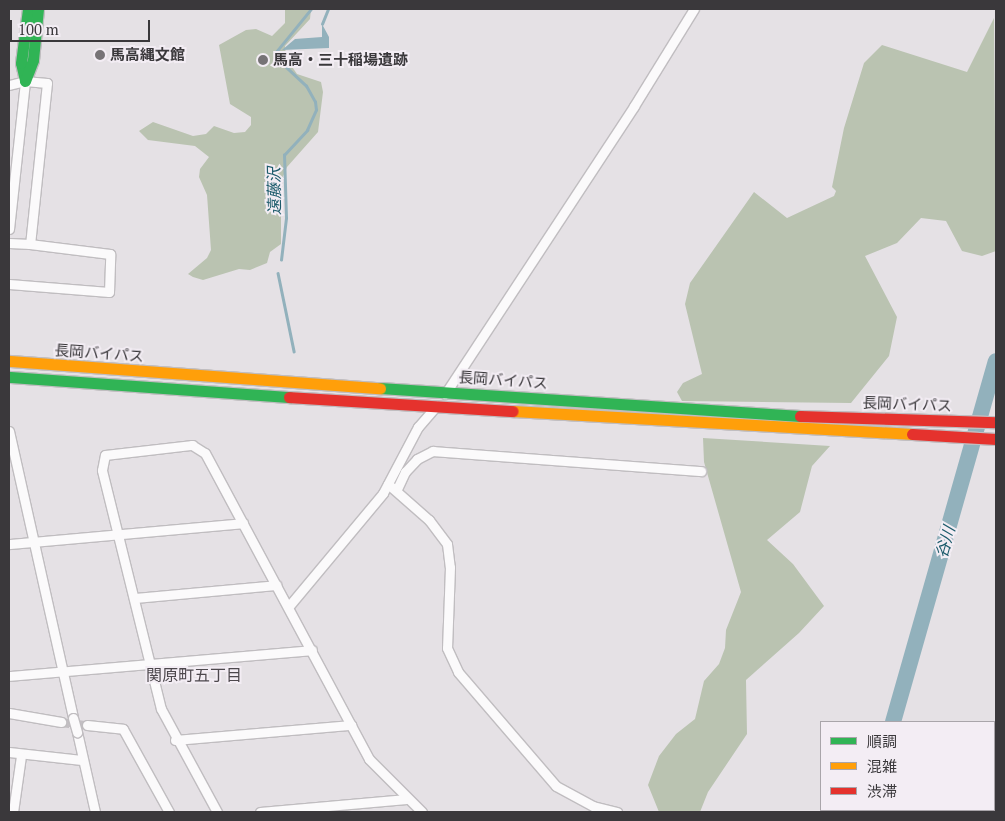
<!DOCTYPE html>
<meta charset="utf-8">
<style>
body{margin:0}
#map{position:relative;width:1005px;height:821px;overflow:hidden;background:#e5e1e5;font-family:"PT Serif","Noto Sans JP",serif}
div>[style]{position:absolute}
.forest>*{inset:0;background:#bac3b1}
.water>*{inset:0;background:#92b1bc}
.stream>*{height:2.5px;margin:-1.25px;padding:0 1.25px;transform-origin:1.25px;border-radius:1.25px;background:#92b1bc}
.river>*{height:16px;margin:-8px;padding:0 8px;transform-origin:8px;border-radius:8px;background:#92b1bc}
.street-tunnel>*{height:9px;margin-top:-4.5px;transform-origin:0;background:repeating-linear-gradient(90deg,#c3bfc3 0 9px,transparent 0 13.5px)}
.roads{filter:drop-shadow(1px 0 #c0bdc0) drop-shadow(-1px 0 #c0bdc0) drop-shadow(0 1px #c0bdc0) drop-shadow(0 -1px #c0bdc0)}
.street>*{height:9px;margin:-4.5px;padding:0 4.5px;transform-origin:4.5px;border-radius:4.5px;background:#fbfafb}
.fast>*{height:11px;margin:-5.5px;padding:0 5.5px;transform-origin:5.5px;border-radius:5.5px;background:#30b455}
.slow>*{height:11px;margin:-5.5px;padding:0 5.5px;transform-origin:5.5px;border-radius:5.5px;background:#ff9f0a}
.jam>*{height:11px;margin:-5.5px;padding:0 5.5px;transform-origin:5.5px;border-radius:5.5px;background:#e5322d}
.bridges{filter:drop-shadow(1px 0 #c0bdc0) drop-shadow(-1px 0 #c0bdc0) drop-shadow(0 1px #c0bdc0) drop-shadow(0 -1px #c0bdc0)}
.street-bridge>*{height:9px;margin:-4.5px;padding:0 4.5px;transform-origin:4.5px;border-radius:4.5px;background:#fbfafb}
.dots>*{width:14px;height:14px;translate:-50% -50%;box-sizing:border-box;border:2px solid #f3edf4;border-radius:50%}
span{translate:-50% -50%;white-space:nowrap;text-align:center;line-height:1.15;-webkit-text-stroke:4px #f3edf4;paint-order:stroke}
.poi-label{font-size:15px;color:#3a383b;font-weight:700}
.left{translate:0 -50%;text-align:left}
.street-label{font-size:15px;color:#3a383b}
.water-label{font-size:16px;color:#1c5b6b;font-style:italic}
.neighbourhood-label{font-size:16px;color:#4d484d}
.frame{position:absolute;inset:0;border:10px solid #3a383b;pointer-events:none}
.legend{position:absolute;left:820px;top:721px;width:175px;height:90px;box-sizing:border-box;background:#f3edf4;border:1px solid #a9a5aa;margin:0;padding:6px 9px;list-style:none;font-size:15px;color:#3a383b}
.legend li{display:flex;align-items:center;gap:10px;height:25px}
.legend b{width:25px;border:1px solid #a9a5aa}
.scale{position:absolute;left:10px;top:20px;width:140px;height:22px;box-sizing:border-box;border:2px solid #3a383b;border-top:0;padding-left:6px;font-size:15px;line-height:18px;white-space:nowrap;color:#3a383b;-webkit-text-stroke:4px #f3edf4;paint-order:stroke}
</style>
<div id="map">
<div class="forest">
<div style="clip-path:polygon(285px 9px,311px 9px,310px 19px,285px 46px,286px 58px,297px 74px,321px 82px,323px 92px,318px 132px,287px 167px,281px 181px,281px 244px,270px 252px,267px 263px,250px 270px,239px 269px,203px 280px,193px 277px,188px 274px,207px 258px,211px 250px,207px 195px,199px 177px,200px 169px,209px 157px,195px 146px,148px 140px,139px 131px,153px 122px,193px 136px,206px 134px,214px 126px,234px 133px,245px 132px,251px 125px,251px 117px,230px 104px,219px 45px,246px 30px,256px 29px,272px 36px,285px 23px)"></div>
<div style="clip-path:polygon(994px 18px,996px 251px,982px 256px,962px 251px,946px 221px,921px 218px,897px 243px,865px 256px,897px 317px,889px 356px,851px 403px,682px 401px,677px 392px,683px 383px,702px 374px,685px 304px,690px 283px,754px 192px,787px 218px,834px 196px,836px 191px,832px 187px,844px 128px,864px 63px,882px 45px,967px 72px)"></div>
<div style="clip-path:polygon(703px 438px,830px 446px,812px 466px,800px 512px,767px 540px,793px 564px,824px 606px,799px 633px,746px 680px,747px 734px,708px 792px,700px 812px,659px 812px,648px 785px,659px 756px,676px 734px,695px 719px,704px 681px,719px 664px,725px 648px,726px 630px,741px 592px,704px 462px)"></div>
</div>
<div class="water">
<div style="clip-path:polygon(322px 24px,329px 37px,329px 48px,282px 50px,295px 39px,322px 37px)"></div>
</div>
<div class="stream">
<div style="left:322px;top:24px;width:16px;rotate:-68deg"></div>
<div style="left:281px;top:260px;width:42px;rotate:-83.2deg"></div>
<div style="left:286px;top:218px;width:63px;rotate:-91.8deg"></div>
<div style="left:284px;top:155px;width:34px;rotate:-47deg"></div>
<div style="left:307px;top:130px;width:22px;rotate:-66deg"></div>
<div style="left:316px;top:110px;width:8px;rotate:-97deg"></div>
<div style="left:315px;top:102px;width:18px;rotate:-119deg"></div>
<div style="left:306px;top:86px;width:38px;rotate:-137deg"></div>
<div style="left:278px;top:60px;width:8px;rotate:-104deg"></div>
<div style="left:276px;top:52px;width:55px;rotate:-50.9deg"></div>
<div style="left:278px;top:273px;width:80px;rotate:78.4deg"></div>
</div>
<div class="river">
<div style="left:893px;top:722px;width:375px;rotate:-74.1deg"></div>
<div style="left:869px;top:812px;width:2px;rotate:-63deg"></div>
</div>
<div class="street-tunnel">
<div style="left:61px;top:722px;width:26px;rotate:7deg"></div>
</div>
<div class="roads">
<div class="street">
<div style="left:9px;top:85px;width:16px;rotate:-14deg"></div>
<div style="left:25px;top:81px;width:22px;rotate:5deg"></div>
<div style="left:47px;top:83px;width:162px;rotate:96deg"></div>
<div style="left:30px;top:244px;width:21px;rotate:-177deg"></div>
<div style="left:9px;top:229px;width:149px;rotate:-83.8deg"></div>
<div style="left:9px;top:284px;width:100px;rotate:4.6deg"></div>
<div style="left:109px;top:292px;width:38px;rotate:-88deg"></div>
<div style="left:110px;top:254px;width:81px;rotate:-172.9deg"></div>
<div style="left:445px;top:394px;width:344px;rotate:-56.7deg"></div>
<div style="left:634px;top:106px;width:114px;rotate:-58.3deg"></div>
<div style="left:9px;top:431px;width:294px;rotate:77.4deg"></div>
<div style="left:388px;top:484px;width:55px;rotate:41.3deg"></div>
<div style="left:429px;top:520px;width:30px;rotate:53deg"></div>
<div style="left:447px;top:544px;width:23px;rotate:83deg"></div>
<div style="left:450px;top:567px;width:81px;rotate:92.1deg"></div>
<div style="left:447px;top:648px;width:26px;rotate:65deg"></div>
<div style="left:458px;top:672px;width:150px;rotate:49.3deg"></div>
<div style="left:556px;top:786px;width:42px;rotate:28.4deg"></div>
<div style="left:593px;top:806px;width:25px;rotate:14deg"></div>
<div style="left:397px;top:489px;width:19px;rotate:-65deg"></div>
<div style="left:405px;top:472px;width:18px;rotate:-47deg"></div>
<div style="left:417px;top:459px;width:18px;rotate:-27deg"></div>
<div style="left:433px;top:451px;width:269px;rotate:4.3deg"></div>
<div style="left:9px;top:544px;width:235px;rotate:-5.1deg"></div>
<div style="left:134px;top:598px;width:143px;rotate:-5.2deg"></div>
<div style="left:289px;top:606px;width:147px;rotate:-50.2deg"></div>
<div style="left:383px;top:493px;width:75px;rotate:-62.1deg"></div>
<div style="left:418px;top:427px;width:28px;rotate:-49deg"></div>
<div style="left:9px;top:676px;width:304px;rotate:-4.9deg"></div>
<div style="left:9px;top:713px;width:53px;rotate:9.8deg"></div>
<div style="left:87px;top:725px;width:36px;rotate:6deg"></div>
<div style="left:123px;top:729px;width:95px;rotate:61deg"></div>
<div style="left:77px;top:732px;width:82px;rotate:77.3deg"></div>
<div style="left:175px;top:740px;width:177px;rotate:-4.9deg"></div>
<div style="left:9px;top:752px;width:73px;rotate:6.3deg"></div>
<div style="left:13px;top:812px;width:57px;rotate:-81.9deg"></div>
<div style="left:217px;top:812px;width:117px;rotate:-118.5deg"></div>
<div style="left:161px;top:709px;width:246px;rotate:-103.9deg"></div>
<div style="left:102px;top:470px;width:15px;rotate:-79deg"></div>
<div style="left:105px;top:455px;width:88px;rotate:-6.6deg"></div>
<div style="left:192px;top:445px;width:15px;rotate:32deg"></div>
<div style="left:205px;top:453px;width:347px;rotate:61.8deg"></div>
<div style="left:369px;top:759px;width:75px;rotate:45deg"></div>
<div style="left:260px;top:812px;width:147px;rotate:-5.1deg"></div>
</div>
<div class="fast">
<div style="left:25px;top:80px;width:17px;rotate:-103deg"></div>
<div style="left:21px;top:63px;width:54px;rotate:-82.6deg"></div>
<div style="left:25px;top:81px;width:22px;rotate:-69deg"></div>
<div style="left:33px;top:60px;width:51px;rotate:-84.4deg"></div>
<div style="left:9px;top:377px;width:281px;rotate:4.1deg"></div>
<div style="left:380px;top:388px;width:421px;rotate:3.8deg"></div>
</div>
<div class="slow">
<div style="left:9px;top:361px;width:372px;rotate:4.2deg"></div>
<div style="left:513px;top:411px;width:400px;rotate:3.3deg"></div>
</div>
<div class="jam">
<div style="left:289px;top:397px;width:224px;rotate:3.6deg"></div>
<div style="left:800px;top:416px;width:196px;rotate:1.8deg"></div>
<div style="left:912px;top:434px;width:84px;rotate:3.4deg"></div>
</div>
</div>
<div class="bridges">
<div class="street-bridge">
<div style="left:73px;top:718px;width:15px;rotate:74deg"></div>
</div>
</div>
<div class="dots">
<div style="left:100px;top:55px;background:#767376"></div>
<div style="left:263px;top:60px;background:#767376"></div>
</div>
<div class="poi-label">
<span class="left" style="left:110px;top:55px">馬高縄文館</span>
<span class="left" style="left:273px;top:60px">馬高・三十稲場遺跡</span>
</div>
<div class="street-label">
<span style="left:99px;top:353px;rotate:4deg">長岡バイパス</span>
<span style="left:503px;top:380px;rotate:4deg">長岡バイパス</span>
<span style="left:907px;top:404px;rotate:2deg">長岡バイパス</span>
</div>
<div class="water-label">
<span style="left:274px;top:191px;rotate:-91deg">遠藤沢</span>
<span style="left:945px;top:542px;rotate:-74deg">谷川</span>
</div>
<div class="neighbourhood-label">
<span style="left:194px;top:675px">関原町五丁目</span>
</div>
<div class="frame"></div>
<ul class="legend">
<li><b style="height:6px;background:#30b455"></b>順調</li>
<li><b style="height:6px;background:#ff9f0a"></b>混雑</li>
<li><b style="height:6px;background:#e5322d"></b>渋滞</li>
</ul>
<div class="scale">100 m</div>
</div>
